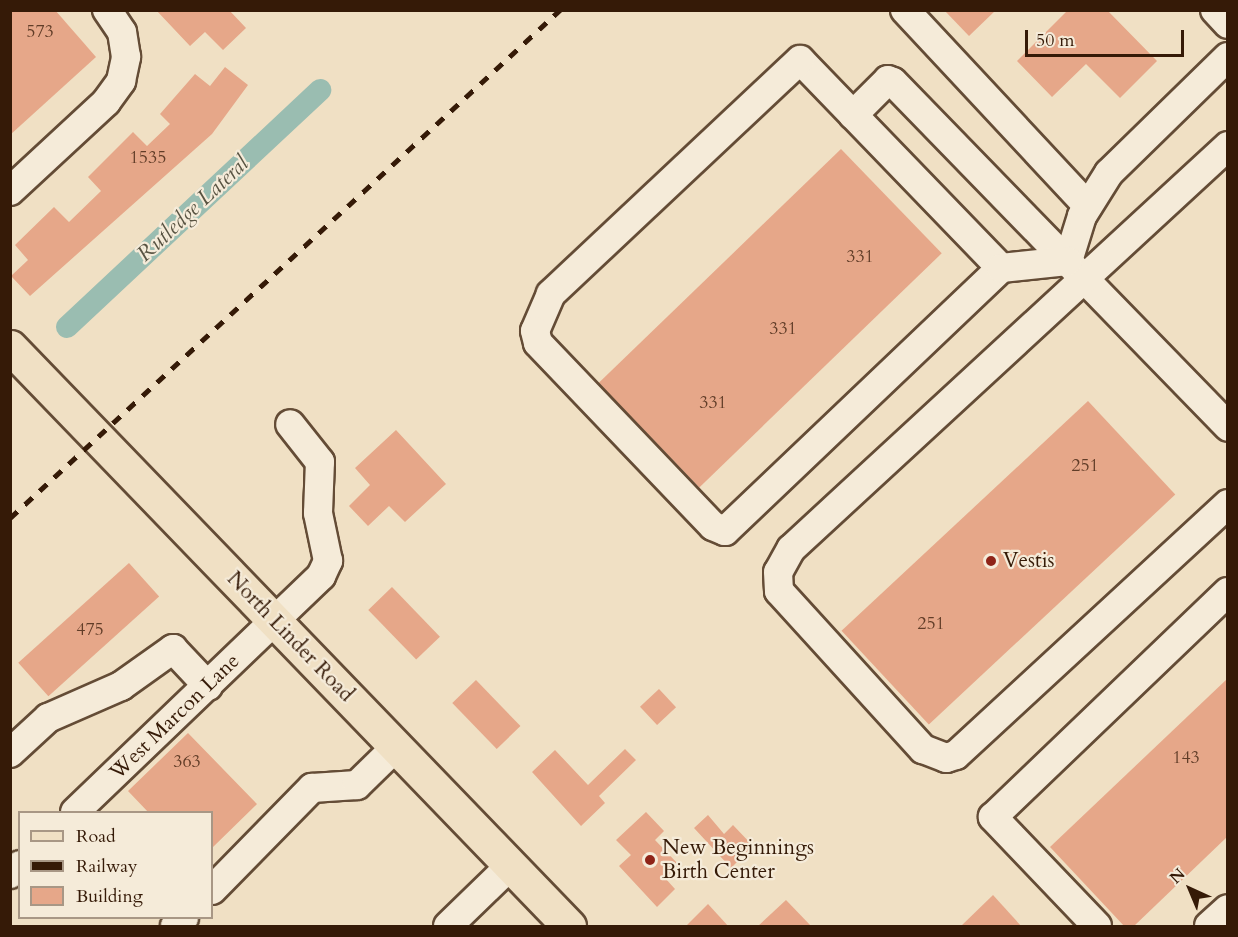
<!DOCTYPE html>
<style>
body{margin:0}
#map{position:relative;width:1238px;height:937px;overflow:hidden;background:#f0e0c4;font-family:Cardo,serif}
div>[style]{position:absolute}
.canal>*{height:22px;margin:-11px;padding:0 11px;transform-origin:11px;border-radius:11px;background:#9abdb1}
.building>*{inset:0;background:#e6a789;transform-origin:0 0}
.roads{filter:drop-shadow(2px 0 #644c36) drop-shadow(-2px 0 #644c36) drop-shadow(0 2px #644c36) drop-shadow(0 -2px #644c36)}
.minor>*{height:28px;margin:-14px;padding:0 14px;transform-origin:14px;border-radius:14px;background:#f5ebd9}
.major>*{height:33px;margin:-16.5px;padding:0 16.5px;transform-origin:16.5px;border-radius:16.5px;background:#f0e0c4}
.rail>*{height:4.5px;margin-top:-2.25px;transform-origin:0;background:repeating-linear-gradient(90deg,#351a07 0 10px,transparent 0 20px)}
.dots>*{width:16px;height:16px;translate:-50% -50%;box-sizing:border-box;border:3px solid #f5ebd9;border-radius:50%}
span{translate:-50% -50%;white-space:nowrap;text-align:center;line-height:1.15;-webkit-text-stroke:4.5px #f5ebd9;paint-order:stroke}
.number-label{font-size:18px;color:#613d28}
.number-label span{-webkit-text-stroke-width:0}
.poi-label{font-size:21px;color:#351a07}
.left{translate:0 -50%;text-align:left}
.street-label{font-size:21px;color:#351a07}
.water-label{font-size:22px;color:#585342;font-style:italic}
.frame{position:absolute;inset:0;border:12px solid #351a07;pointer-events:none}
.legend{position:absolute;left:18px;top:811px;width:195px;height:108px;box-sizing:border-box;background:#f5ebd9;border:2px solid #a89785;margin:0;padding:8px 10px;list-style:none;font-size:18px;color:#351a07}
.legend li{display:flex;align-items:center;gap:12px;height:30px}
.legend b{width:30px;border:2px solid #a89785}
.north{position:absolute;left:1160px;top:859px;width:60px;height:60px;-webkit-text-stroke:4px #f5ebd9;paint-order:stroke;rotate:316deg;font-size:16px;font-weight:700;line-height:24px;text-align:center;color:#351a07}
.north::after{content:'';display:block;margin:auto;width:21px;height:27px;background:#351a07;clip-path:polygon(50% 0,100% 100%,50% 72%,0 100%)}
.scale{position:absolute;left:1025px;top:30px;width:159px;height:27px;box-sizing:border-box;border:3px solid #351a07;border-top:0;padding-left:8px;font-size:18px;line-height:21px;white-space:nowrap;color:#351a07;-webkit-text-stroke:4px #f5ebd9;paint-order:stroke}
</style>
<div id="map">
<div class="canal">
<div style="left:67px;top:327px;width:347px;rotate:-43.1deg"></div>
</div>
<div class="building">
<div style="clip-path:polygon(10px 10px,55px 10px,96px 57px,10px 135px)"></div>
<div style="clip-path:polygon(156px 10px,229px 10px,246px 28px,223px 50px,205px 32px,190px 46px)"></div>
<div style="clip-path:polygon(944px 10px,996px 10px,969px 36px)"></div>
<div style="clip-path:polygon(1068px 10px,1107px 10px,1157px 61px,1120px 98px,1086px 64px,1052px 97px,1017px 61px)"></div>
<div style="clip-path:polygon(225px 67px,248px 85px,212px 134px,30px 296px,11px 276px,28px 260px,15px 245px,54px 207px,69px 222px,101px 191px,88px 177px,133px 132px,147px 146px,170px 124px,160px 114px,195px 74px,210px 86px)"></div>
<div style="left:841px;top:149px;width:145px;height:337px;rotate:46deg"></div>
<div style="left:1088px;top:401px;width:128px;height:337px;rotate:47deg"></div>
<div style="clip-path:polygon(396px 430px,446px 484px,405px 522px,389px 506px,368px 526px,349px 506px,370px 485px,355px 468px)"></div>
<div style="left:129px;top:563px;width:45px;height:149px;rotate:48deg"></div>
<div style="left:392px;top:587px;width:69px;height:33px;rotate:46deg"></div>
<div style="clip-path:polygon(1227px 679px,1227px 837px,1133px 927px,1125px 927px,1050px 847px)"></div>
<div style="left:476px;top:680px;width:64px;height:33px;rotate:46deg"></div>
<div style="left:659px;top:689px;width:25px;height:26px;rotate:47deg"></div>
<div style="clip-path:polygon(188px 733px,257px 804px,212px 848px,212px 813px,149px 813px,128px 791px)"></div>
<div style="clip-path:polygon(625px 749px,636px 760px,599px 796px,605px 803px,581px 826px,532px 772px,555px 750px,588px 785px)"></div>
<div style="clip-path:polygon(646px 812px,664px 831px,655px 840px,679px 865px,665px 878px,675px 889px,657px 907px,619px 866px,631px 855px,616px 840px)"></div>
<div style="clip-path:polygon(708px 815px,724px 834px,733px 825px,753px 846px,731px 868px,694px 828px)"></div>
<div style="clip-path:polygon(993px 895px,1022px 927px,960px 927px)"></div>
<div style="clip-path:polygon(786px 900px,812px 927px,757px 927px)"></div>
<div style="clip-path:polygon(708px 904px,729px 927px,685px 927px)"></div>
</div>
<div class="roads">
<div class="minor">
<div style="left:905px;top:10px;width:268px;rotate:47deg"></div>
<div style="left:1215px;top:10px;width:19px;rotate:47deg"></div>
<div style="left:853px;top:115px;width:49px;rotate:-45deg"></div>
<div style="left:888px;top:80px;width:5px;rotate:22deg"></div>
<div style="left:893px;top:82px;width:481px;rotate:45.8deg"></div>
<div style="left:1228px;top:146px;width:594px;rotate:137.32deg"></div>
<div style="left:791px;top:549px;width:26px;rotate:119deg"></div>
<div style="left:778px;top:572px;width:19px;rotate:87deg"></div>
<div style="left:779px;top:591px;width:214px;rotate:47.7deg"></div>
<div style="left:923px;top:749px;width:25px;rotate:21deg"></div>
<div style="left:946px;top:758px;width:10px;rotate:-17deg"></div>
<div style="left:956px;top:755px;width:370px;rotate:-42.7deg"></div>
<div style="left:10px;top:191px;width:131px;rotate:-42.8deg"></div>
<div style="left:106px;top:102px;width:26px;rotate:-54deg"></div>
<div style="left:121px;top:81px;width:25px;rotate:-78deg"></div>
<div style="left:126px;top:57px;width:25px;rotate:-99deg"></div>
<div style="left:122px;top:32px;width:27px;rotate:-124deg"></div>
<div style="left:1068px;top:261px;width:47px;rotate:-72.7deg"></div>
<div style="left:1082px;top:216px;width:51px;rotate:-57.9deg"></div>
<div style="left:1109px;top:173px;width:166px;rotate:-44.3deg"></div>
<div style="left:1001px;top:268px;width:289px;rotate:-134deg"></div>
<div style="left:800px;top:60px;width:342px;rotate:136.8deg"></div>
<div style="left:551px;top:294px;width:40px;rotate:113.4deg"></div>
<div style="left:535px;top:331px;width:12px;rotate:76deg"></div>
<div style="left:538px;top:343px;width:253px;rotate:46.3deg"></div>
<div style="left:713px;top:526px;width:13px;rotate:23deg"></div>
<div style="left:725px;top:531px;width:381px;rotate:-43.6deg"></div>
<div style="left:1001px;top:268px;width:67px;rotate:-6deg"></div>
<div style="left:10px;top:753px;width:52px;rotate:-42.6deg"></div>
<div style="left:48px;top:718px;width:80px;rotate:-23.7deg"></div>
<div style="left:121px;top:686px;width:64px;rotate:-35.4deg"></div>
<div style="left:173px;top:649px;width:51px;rotate:46.6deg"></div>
<div style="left:75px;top:812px;width:341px;rotate:-43.8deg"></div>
<div style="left:321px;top:576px;width:17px;rotate:-65deg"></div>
<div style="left:328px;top:561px;width:49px;rotate:-101.8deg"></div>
<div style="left:318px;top:513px;width:51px;rotate:-87.8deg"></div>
<div style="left:320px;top:462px;width:48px;rotate:-128.3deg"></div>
<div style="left:10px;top:874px;width:13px;rotate:-42deg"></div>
<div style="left:212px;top:890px;width:143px;rotate:-45.6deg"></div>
<div style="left:312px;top:788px;width:45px;rotate:-3.8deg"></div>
<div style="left:357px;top:785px;width:54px;rotate:-44.3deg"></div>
<div style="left:175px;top:926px;width:12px;rotate:-42deg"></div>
<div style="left:448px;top:926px;width:86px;rotate:-44.1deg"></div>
<div style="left:1097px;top:926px;width:151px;rotate:-133.7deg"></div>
<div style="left:993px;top:817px;width:325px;rotate:-43.8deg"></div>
<div style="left:1209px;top:926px;width:25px;rotate:-42deg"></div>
</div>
<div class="major">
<div style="left:10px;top:347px;width:805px;rotate:46.01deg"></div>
</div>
</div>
<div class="rail">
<div style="left:10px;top:518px;width:749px;rotate:-42.73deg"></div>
</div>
<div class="dots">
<div style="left:991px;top:561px;background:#8f2418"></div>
<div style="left:650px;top:860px;background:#8f2418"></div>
</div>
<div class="number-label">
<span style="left:40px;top:32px">573</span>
<span style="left:148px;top:158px">1535</span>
<span style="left:860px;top:257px">331</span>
<span style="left:783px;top:329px">331</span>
<span style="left:713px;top:403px">331</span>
<span style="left:1085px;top:466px">251</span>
<span style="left:931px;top:624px">251</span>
<span style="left:90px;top:630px">475</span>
<span style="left:1186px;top:758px">143</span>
<span style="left:187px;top:762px">363</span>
</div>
<div class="poi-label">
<span class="left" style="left:1003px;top:561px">Vestis</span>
<span class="left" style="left:662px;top:860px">New Beginnings<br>Birth Center</span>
</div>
<div class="street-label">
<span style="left:290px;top:637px;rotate:46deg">North Linder Road</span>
<span style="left:175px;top:717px;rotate:-44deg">West Marcon Lane</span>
</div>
<div class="water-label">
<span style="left:193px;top:209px;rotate:-43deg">Rutledge Lateral</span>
</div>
<div class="frame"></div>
<ul class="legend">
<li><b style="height:8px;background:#f0e0c4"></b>Road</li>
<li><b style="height:8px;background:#351a07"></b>Railway</li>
<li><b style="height:16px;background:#e6a789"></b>Building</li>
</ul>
<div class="north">N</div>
<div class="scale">50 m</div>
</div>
